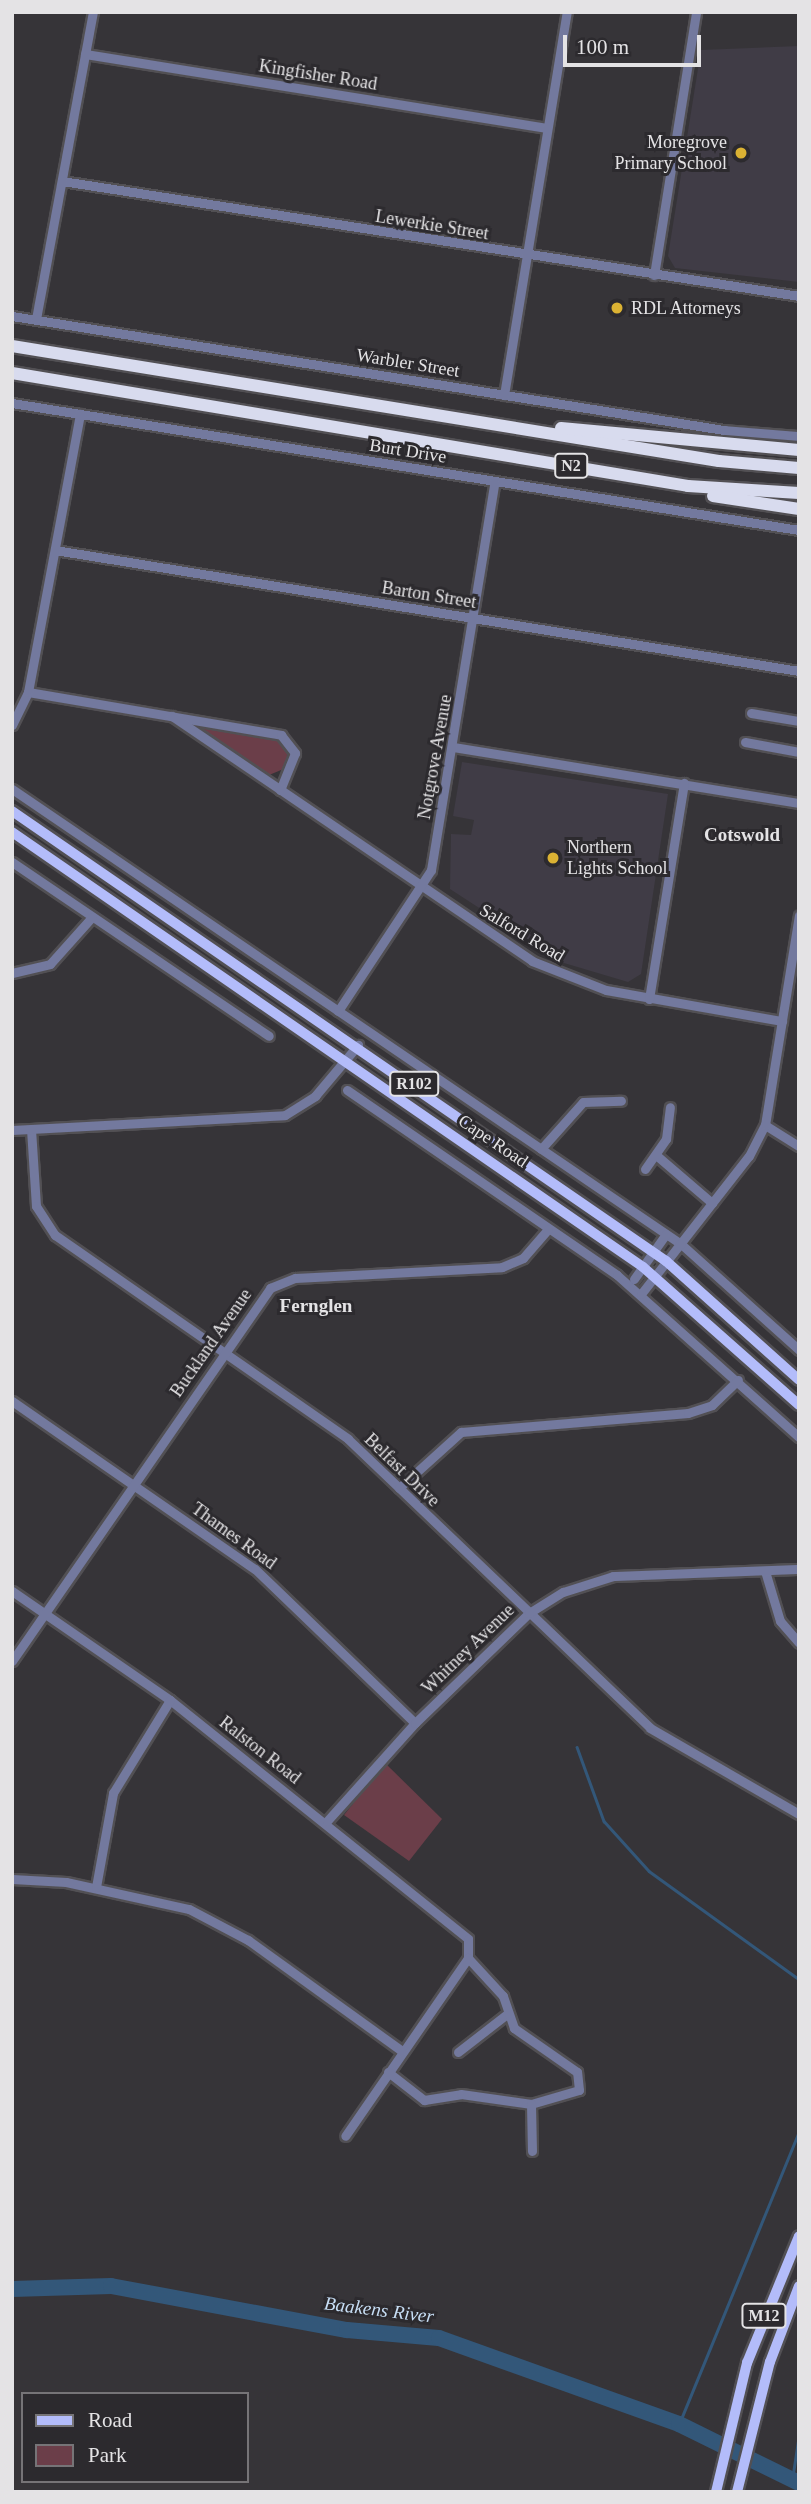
<!DOCTYPE html>
<style>
body{margin:0}
#map{position:relative;width:811px;height:2504px;overflow:hidden;background:#363438;font-family:Georgia,serif}
div>[style]{position:absolute}
.built>*{inset:0;background:#403c46}
.green>*{inset:0;background:#6b3e49}
.stream>*{height:2.5px;margin:-1.25px;padding:0 1.25px;transform-origin:1.25px;border-radius:1.25px;background:#335779}
.river>*{height:16px;margin:-8px;padding:0 8px;transform-origin:8px;border-radius:8px;background:#335779}
.roads{filter:drop-shadow(2px 0 #525054) drop-shadow(-2px 0 #525054) drop-shadow(0 2px #525054) drop-shadow(0 -2px #525054)}
.minor>*{height:9px;margin:-4.5px;padding:0 4.5px;transform-origin:4.5px;border-radius:4.5px;background:#73799e}
.major>*{height:10px;margin:-5px;padding:0 5px;transform-origin:5px;border-radius:5px;background:#b3bcfa}
.highway>*{height:12px;margin:-6px;padding:0 6px;transform-origin:6px;border-radius:6px;background:#d8dbee}
.dots>*{width:19px;height:19px;translate:-50% -50%;box-sizing:border-box;border:4px solid #2c2a2e;border-radius:50%}
span{translate:-50% -50%;white-space:nowrap;text-align:center;line-height:1.15;-webkit-text-stroke:6px #2c2a2e;paint-order:stroke}
.shield-label span{padding:2px 5px;background:#2c2a2e;border:2px solid;border-radius:5px;-webkit-text-stroke-width:0}
.shield-label{font-size:16px;color:#e4e3e5;font-weight:700}
.street-label{font-size:18px;color:#e4e3e5}
.poi-label{font-size:18px;color:#e4e3e5}
.right{translate:-100% -50%;text-align:right}
.left{translate:0 -50%;text-align:left}
.neighbourhood-label{font-size:19px;color:#e4e3e5;font-weight:700}
.water-label{font-size:19px;color:#c7def5;font-style:italic}
.frame{position:absolute;inset:0;border:14px solid #e4e3e5;pointer-events:none}
.legend{position:absolute;left:21px;top:2392px;width:228px;height:91px;box-sizing:border-box;background:#2c2a2e;border:2px solid #767477;margin:0;padding:9px 12px;list-style:none;font-size:21px;color:#e4e3e5}
.legend li{display:flex;align-items:center;gap:14px;height:35px}
.legend b{width:35px;border:2px solid #767477}
.scale{position:absolute;left:563px;top:35px;width:138px;height:32px;box-sizing:border-box;border:4px solid #e4e3e5;border-top:0;padding-left:9px;font-size:21px;line-height:24px;white-space:nowrap;color:#e4e3e5;-webkit-text-stroke:5px #2c2a2e;paint-order:stroke}
</style>
<div id="map">
<div class="built">
<div style="clip-path:polygon(799px 46px,799px 282px,675px 268px,668px 256px,701px 50px)"></div>
<div style="clip-path:polygon(462px 762px,668px 794px,641px 974px,628px 982px,564px 963px,450px 889px,451px 834px,471px 835px,474px 820px,453px 816px)"></div>
</div>
<div class="green">
<div style="clip-path:polygon(197px 727px,278px 738px,289px 749px,286px 768px,269px 775px)"></div>
<div style="clip-path:polygon(385px 1763px,442px 1819px,409px 1861px,344px 1815px)"></div>
</div>
<div class="stream">
<div style="left:577px;top:1747px;width:79px;rotate:70deg"></div>
<div style="left:604px;top:1821px;width:67px;rotate:48deg"></div>
<div style="left:649px;top:1871px;width:185px;rotate:35.8deg"></div>
<div style="left:679px;top:2424px;width:316px;rotate:-67.7deg"></div>
<div style="left:792px;top:2480px;width:47px;rotate:-81.3deg"></div>
</div>
<div class="river">
<div style="left:12px;top:2289px;width:99px;rotate:-1.7deg"></div>
<div style="left:111px;top:2286px;width:240px;rotate:10.6deg"></div>
<div style="left:347px;top:2330px;width:92px;rotate:5deg"></div>
<div style="left:439px;top:2338px;width:255px;rotate:19.7deg"></div>
<div style="left:679px;top:2424px;width:134px;rotate:26.2deg"></div>
</div>
<div class="roads">
<div class="minor">
<div style="left:85px;top:54px;width:468px;rotate:9.1deg"></div>
<div style="left:62px;top:181px;width:746px;rotate:8.87deg"></div>
<div style="left:654px;top:275px;width:266px;rotate:-80.9deg"></div>
<div style="left:12px;top:316px;width:721px;rotate:9.1deg"></div>
<div style="left:724px;top:430px;width:75px;rotate:4.6deg"></div>
<div style="left:36px;top:319px;width:312px;rotate:-79.5deg"></div>
<div style="left:504px;top:395px;width:388px;rotate:-80.7deg"></div>
<div style="left:12px;top:403px;width:797px;rotate:9.17deg"></div>
<div style="left:55px;top:550px;width:754px;rotate:9.24deg"></div>
<div style="left:28px;top:692px;width:257px;rotate:9.6deg"></div>
<div style="left:281px;top:735px;width:23px;rotate:52deg"></div>
<div style="left:295px;top:753px;width:40px;rotate:112deg"></div>
<div style="left:751px;top:713px;width:49px;rotate:9.5deg"></div>
<div style="left:172px;top:716px;width:435px;rotate:34.2deg"></div>
<div style="left:532px;top:961px;width:79px;rotate:21.4deg"></div>
<div style="left:606px;top:990px;width:179px;rotate:10deg"></div>
<div style="left:12px;top:725px;width:37px;rotate:-64deg"></div>
<div style="left:28px;top:692px;width:283px;rotate:-79.4deg"></div>
<div style="left:745px;top:742px;width:55px;rotate:10.5deg"></div>
<div style="left:453px;top:747px;width:351px;rotate:9.2deg"></div>
<div style="left:12px;top:789px;width:809px;rotate:34.22deg"></div>
<div style="left:681px;top:1244px;width:159px;rotate:41.9deg"></div>
<div style="left:12px;top:862px;width:310px;rotate:34.1deg"></div>
<div style="left:12px;top:973px;width:39px;rotate:-13deg"></div>
<div style="left:50px;top:964px;width:63px;rotate:-48.2deg"></div>
<div style="left:649px;top:999px;width:219px;rotate:-80.8deg"></div>
<div style="left:338px;top:1011px;width:169px;rotate:-56.6deg"></div>
<div style="left:431px;top:870px;width:394px;rotate:-80.7deg"></div>
<div style="left:347px;top:1090px;width:327px;rotate:34.4deg"></div>
<div style="left:617px;top:1275px;width:244px;rotate:41.7deg"></div>
<div style="left:765px;top:1125px;width:40px;rotate:32deg"></div>
<div style="left:31px;top:1129px;width:77px;rotate:86.3deg"></div>
<div style="left:36px;top:1206px;width:35px;rotate:57deg"></div>
<div style="left:55px;top:1235px;width:357px;rotate:34.8deg"></div>
<div style="left:348px;top:1439px;width:418px;rotate:43.7deg"></div>
<div style="left:650px;top:1728px;width:172px;rotate:30deg"></div>
<div style="left:12px;top:1130px;width:273px;rotate:-3.1deg"></div>
<div style="left:285px;top:1115px;width:36px;rotate:-32deg"></div>
<div style="left:315px;top:1096px;width:67px;rotate:-49.9deg"></div>
<div style="left:541px;top:1149px;width:63px;rotate:-48.2deg"></div>
<div style="left:583px;top:1102px;width:38px;rotate:-2deg"></div>
<div style="left:656px;top:1155px;width:74px;rotate:40.6deg"></div>
<div style="left:645px;top:1169px;width:37px;rotate:-55deg"></div>
<div style="left:666px;top:1139px;width:32px;rotate:-83deg"></div>
<div style="left:634px;top:1279px;width:55px;rotate:-54.6deg"></div>
<div style="left:641px;top:1294px;width:175px;rotate:-52deg"></div>
<div style="left:749px;top:1156px;width:35px;rotate:-63deg"></div>
<div style="left:765px;top:1125px;width:212px;rotate:-80.8deg"></div>
<div style="left:12px;top:1401px;width:295px;rotate:34.7deg"></div>
<div style="left:255px;top:1569px;width:222px;rotate:43.9deg"></div>
<div style="left:399px;top:1488px;width:84px;rotate:-42.1deg"></div>
<div style="left:461px;top:1432px;width:228px;rotate:-4.8deg"></div>
<div style="left:688px;top:1413px;width:25px;rotate:-18deg"></div>
<div style="left:712px;top:1405px;width:36px;rotate:-44deg"></div>
<div style="left:765px;top:1571px;width:52px;rotate:73.3deg"></div>
<div style="left:780px;top:1621px;width:29px;rotate:49deg"></div>
<div style="left:12px;top:1591px;width:192px;rotate:34.6deg"></div>
<div style="left:170px;top:1700px;width:382px;rotate:38.7deg"></div>
<div style="left:468px;top:1939px;width:19px;rotate:90deg"></div>
<div style="left:468px;top:1958px;width:216px;rotate:124.6deg"></div>
<div style="left:12px;top:1661px;width:454px;rotate:-55.3deg"></div>
<div style="left:270px;top:1288px;width:27px;rotate:-22deg"></div>
<div style="left:295px;top:1278px;width:207px;rotate:-3deg"></div>
<div style="left:502px;top:1267px;width:23px;rotate:-23deg"></div>
<div style="left:523px;top:1258px;width:38px;rotate:-49deg"></div>
<div style="left:327px;top:1821px;width:132px;rotate:-48.1deg"></div>
<div style="left:415px;top:1723px;width:158px;rotate:-44deg"></div>
<div style="left:529px;top:1613px;width:40px;rotate:-32deg"></div>
<div style="left:563px;top:1592px;width:52px;rotate:-17.7deg"></div>
<div style="left:613px;top:1576px;width:186px;rotate:-2.2deg"></div>
<div style="left:12px;top:1879px;width:54px;rotate:3.2deg"></div>
<div style="left:66px;top:1882px;width:126px;rotate:12.4deg"></div>
<div style="left:189px;top:1909px;width:67px;rotate:27.7deg"></div>
<div style="left:248px;top:1940px;width:190px;rotate:35.8deg"></div>
<div style="left:96px;top:1887px;width:96px;rotate:-79.7deg"></div>
<div style="left:113px;top:1793px;width:109px;rotate:-58.5deg"></div>
<div style="left:458px;top:2052px;width:62px;rotate:-37.8deg"></div>
<div style="left:388px;top:2072px;width:46px;rotate:37.9deg"></div>
<div style="left:424px;top:2100px;width:37px;rotate:-9deg"></div>
<div style="left:461px;top:2094px;width:71px;rotate:8.1deg"></div>
<div style="left:531px;top:2104px;width:50px;rotate:-16.3deg"></div>
<div style="left:579px;top:2090px;width:18px;rotate:-96deg"></div>
<div style="left:577px;top:2072px;width:77px;rotate:-145.1deg"></div>
<div style="left:514px;top:2028px;width:34px;rotate:-109deg"></div>
<div style="left:503px;top:1996px;width:52px;rotate:-132.6deg"></div>
<div style="left:531px;top:2104px;width:47px;rotate:88.8deg"></div>
</div>
<div class="major">
<div style="left:12px;top:811px;width:794px;rotate:34.53deg"></div>
<div style="left:666px;top:1261px;width:178px;rotate:41.8deg"></div>
<div style="left:12px;top:832px;width:766px;rotate:34.58deg"></div>
<div style="left:643px;top:1267px;width:208px;rotate:41.5deg"></div>
<div style="left:716px;top:2492px;width:133px;rotate:-76.5deg"></div>
<div style="left:747px;top:2363px;width:137px;rotate:-67.7deg"></div>
<div style="left:737px;top:2492px;width:134px;rotate:-75.8deg"></div>
<div style="left:770px;top:2362px;width:81px;rotate:-69.1deg"></div>
</div>
<div class="highway">
<div style="left:12px;top:346px;width:716px;rotate:9.24deg"></div>
<div style="left:719px;top:461px;width:80px;rotate:5deg"></div>
<div style="left:12px;top:373px;width:685px;rotate:9.49deg"></div>
<div style="left:688px;top:486px;width:111px;rotate:3.6deg"></div>
<div style="left:561px;top:428px;width:239px;rotate:5.3deg"></div>
<div style="left:713px;top:496px;width:87px;rotate:8.6deg"></div>
</div>
</div>
<div class="dots">
<div style="left:741px;top:153px;background:#dbb233"></div>
<div style="left:617px;top:308px;background:#dbb233"></div>
<div style="left:553px;top:858px;background:#dbb233"></div>
</div>
<div class="shield-label">
<span style="left:571px;top:466px">N2</span>
<span style="left:414px;top:1084px">R102</span>
<span style="left:764px;top:2316px">M12</span>
</div>
<div class="street-label">
<span style="left:318px;top:75px;rotate:9deg">Kingfisher Road</span>
<span style="left:432px;top:225px;rotate:9deg">Lewerkie Street</span>
<span style="left:408px;top:363px;rotate:9deg">Warbler Street</span>
<span style="left:408px;top:451px;rotate:9deg">Burt Drive</span>
<span style="left:429px;top:595px;rotate:9deg">Barton Street</span>
<span style="left:435px;top:757px;rotate:-80deg">Notgrove Avenue</span>
<span style="left:522px;top:933px;rotate:31deg">Salford Road</span>
<span style="left:493px;top:1141px;rotate:34deg">Cape Road</span>
<span style="left:211px;top:1343px;rotate:-55deg">Buckland Avenue</span>
<span style="left:402px;top:1470px;rotate:44deg">Belfast Drive</span>
<span style="left:234px;top:1536px;rotate:36deg">Thames Road</span>
<span style="left:468px;top:1649px;rotate:-44deg">Whitney Avenue</span>
<span style="left:260px;top:1750px;rotate:38deg">Ralston Road</span>
</div>
<div class="poi-label">
<span class="right" style="left:727px;top:153px">Moregrove<br>Primary School</span>
<span class="left" style="left:631px;top:308px">RDL Attorneys</span>
<span class="left" style="left:567px;top:858px">Northern<br>Lights School</span>
</div>
<div class="neighbourhood-label">
<span style="left:742px;top:835px">Cotswold</span>
<span style="left:316px;top:1306px">Fernglen</span>
</div>
<div class="water-label">
<span style="left:379px;top:2310px;rotate:7deg">Baakens River</span>
</div>
<div class="frame"></div>
<ul class="legend">
<li><b style="height:9px;background:#b3bcfa"></b>Road</li>
<li><b style="height:19px;background:#6b3e49"></b>Park</li>
</ul>
<div class="scale">100 m</div>
</div>
